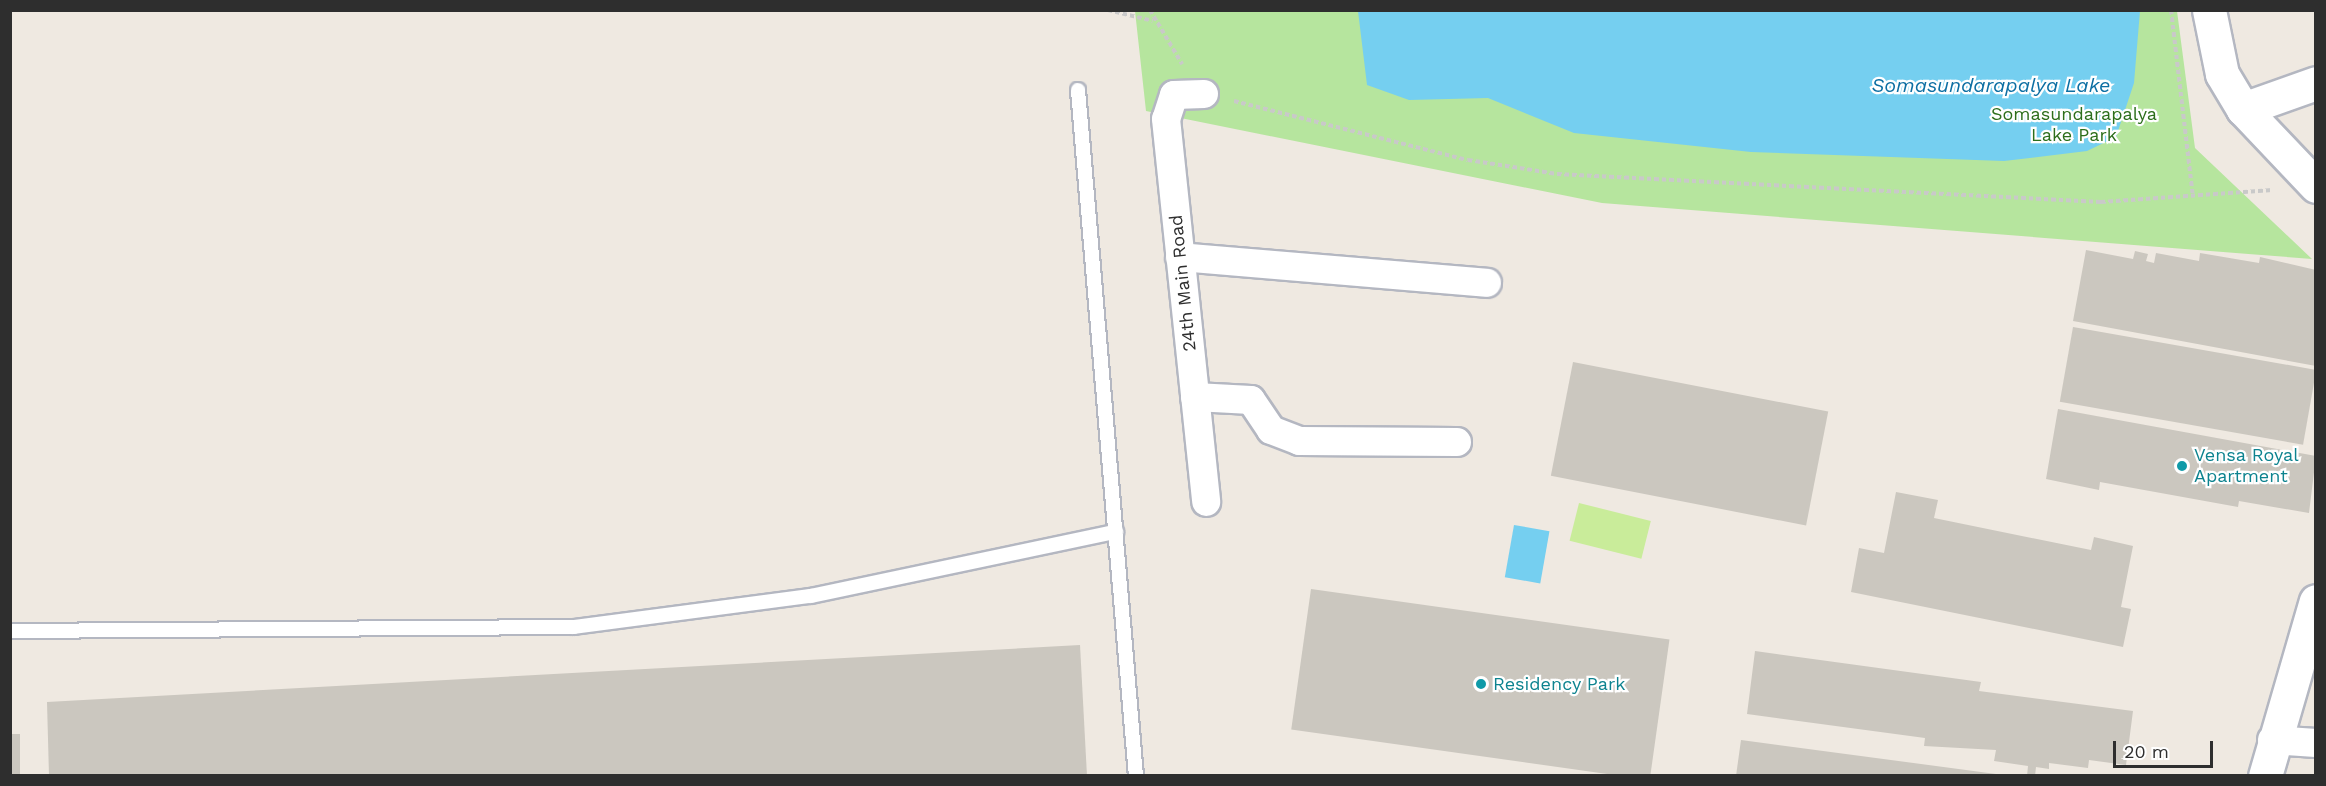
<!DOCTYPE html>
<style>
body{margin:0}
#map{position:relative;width:2326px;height:786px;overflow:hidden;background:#efe9e1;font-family:"Work Sans",sans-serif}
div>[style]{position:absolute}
.green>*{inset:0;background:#b6e59e}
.pitch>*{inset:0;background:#c9ec9a;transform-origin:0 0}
.water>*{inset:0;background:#75cff0;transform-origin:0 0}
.building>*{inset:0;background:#cbc7bf;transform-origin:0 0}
.path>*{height:4px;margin-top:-2px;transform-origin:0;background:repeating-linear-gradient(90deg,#c9c9c9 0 4.5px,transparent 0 7.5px)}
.roads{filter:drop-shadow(2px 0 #b4b7c1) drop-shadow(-2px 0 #b4b7c1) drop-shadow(0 2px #b4b7c1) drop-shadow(0 -2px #b4b7c1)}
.lane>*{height:14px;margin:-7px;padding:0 7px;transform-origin:7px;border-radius:7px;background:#fff}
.street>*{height:28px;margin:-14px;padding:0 14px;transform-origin:14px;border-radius:14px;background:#fff}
.secondary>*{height:33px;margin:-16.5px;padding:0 16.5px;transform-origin:16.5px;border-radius:16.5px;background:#fff}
.dots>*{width:16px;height:16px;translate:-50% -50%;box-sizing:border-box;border:3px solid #fff;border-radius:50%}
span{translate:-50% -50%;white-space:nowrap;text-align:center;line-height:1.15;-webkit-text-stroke:4.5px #fff;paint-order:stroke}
.park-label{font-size:18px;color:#2c6e1b}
.street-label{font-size:18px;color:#2e2e2e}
.culture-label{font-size:18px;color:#0d838f}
.left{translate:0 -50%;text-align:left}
.water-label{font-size:20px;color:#0d6fa3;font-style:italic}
.frame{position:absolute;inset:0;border:12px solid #2e2e2e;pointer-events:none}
.scale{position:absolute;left:2113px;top:741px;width:100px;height:27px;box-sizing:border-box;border:3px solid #2e2e2e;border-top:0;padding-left:8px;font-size:18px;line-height:21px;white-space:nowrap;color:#2e2e2e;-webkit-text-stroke:4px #fff;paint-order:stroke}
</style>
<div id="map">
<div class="green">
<div style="clip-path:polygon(1135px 11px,2177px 11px,2195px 148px,2312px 259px,1602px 203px,1146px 111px)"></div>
</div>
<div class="pitch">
<div style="left:1579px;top:503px;width:74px;height:39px;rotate:14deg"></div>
</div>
<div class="water">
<div style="clip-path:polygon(1358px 11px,1358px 10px,2140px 11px,2134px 83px,2116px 137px,2087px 151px,2004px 161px,1751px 152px,1574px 133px,1488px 98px,1409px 100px,1367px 85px)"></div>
<div style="left:1514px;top:525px;width:36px;height:53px;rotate:10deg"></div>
</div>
<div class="building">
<div style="clip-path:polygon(2086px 250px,2133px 259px,2135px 251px,2148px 254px,2146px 261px,2154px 263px,2156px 253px,2199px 261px,2200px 253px,2259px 263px,2260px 257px,2316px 270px,2316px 366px,2073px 321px)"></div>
<div style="left:2073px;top:327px;width:247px;height:76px;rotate:10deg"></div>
<div style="left:1573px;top:362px;width:260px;height:116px;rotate:11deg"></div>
<div style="clip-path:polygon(2058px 409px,2316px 456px,2309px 513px,2239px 501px,2238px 507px,2100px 482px,2099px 490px,2046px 479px)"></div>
<div style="clip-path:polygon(1896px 492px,1938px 500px,1934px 518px,2091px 550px,2094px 537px,2133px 546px,2121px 607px,2131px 609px,2123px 647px,1851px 592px,1859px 548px,1884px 553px)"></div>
<div style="left:1311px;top:589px;width:362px;height:142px;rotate:8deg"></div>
<div style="clip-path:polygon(1080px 645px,1087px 776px,49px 776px,47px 702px)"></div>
<div style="clip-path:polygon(1755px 651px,1981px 682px,1979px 691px,2133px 711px,2126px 765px,2089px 760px,2088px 768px,2049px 763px,2049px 769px,2036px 767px,2035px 776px,2027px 776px,2028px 766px,1994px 761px,1996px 750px,1924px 746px,1925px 738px,1747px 714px)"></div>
<div style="left:10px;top:734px;width:10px;height:42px"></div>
<div style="clip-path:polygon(1741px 740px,1996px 774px,1996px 776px,1736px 776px)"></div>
</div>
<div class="path">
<div style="left:1108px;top:10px;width:46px;rotate:13.7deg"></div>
<div style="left:1150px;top:10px;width:63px;rotate:59.3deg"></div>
<div style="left:2171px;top:10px;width:187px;rotate:83.3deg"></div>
<div style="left:1234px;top:101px;width:241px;rotate:14.2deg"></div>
<div style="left:1468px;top:160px;width:90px;rotate:8.9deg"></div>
<div style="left:1557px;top:174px;width:545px;rotate:2.95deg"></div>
<div style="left:2101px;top:202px;width:172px;rotate:-4deg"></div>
</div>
<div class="roads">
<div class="lane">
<div style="left:1078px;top:90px;width:688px;rotate:85.17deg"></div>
<div style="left:10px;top:631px;width:564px;rotate:-0.41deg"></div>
<div style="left:574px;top:627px;width:239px;rotate:-7.5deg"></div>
<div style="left:811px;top:596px;width:312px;rotate:-11.9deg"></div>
</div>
<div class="street">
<div style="left:1204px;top:94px;width:30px;rotate:178deg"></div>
<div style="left:1174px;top:95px;width:25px;rotate:108deg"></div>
<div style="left:1166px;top:119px;width:385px;rotate:84deg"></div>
<div style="left:1180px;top:257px;width:308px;rotate:4.8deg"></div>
<div style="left:1195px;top:397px;width:56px;rotate:3.1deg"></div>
<div style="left:1251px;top:400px;width:36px;rotate:56deg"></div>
<div style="left:1271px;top:430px;width:30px;rotate:21deg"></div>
<div style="left:1299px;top:441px;width:158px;rotate:0.4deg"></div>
<div style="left:2272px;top:740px;width:44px;rotate:3.9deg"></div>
</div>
<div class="secondary">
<div style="left:2209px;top:10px;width:65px;rotate:78.5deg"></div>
<div style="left:2222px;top:74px;width:41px;rotate:59deg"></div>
<div style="left:2243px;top:109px;width:106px;rotate:46.5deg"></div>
<div style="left:2243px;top:109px;width:77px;rotate:-19.6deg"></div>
<div style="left:2265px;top:776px;width:182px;rotate:-73.8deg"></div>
</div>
</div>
<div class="dots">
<div style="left:2182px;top:466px;background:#0f9aa8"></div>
<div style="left:1481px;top:684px;background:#0f9aa8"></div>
</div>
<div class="park-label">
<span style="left:2074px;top:125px">Somasundarapalya<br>Lake Park</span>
</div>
<div class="street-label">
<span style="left:1183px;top:283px;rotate:-96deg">24th Main Road</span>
</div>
<div class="culture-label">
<span class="left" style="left:2194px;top:466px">Vensa Royal<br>Apartment</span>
<span class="left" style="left:1493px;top:684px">Residency Park</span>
</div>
<div class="water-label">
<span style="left:1991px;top:85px">Somasundarapalya Lake</span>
</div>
<div class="frame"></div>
<div class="scale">20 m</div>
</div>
